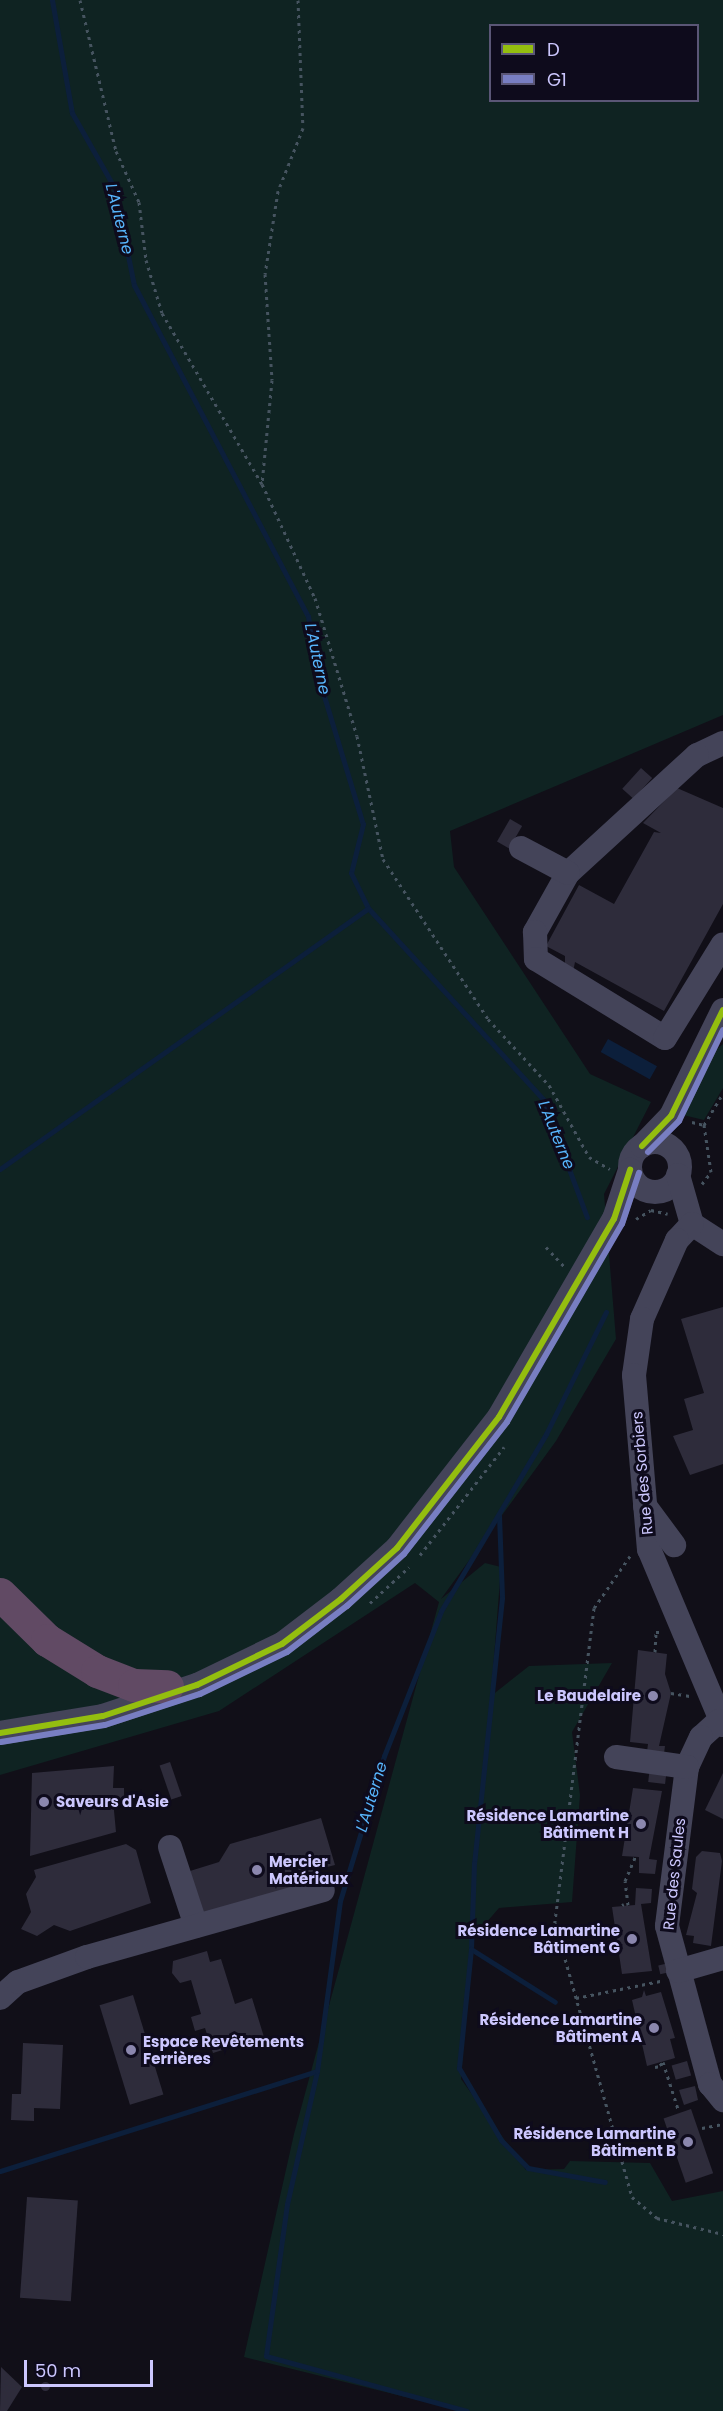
<!DOCTYPE html>
<meta charset="utf-8">
<style>
body{margin:0}
#map{position:relative;width:723px;height:2411px;overflow:hidden;background:#110f18;font-family:Poppins,sans-serif}
div>[style]{position:absolute}
.green>*{inset:0;background:#0f2322}
.water>*{inset:0;background:#0c1f3b;transform-origin:0 0}
.stream>*{height:5px;margin:-2.5px;padding:0 2.5px;transform-origin:2.5px;border-radius:2.5px;background:#0c1f3b}
.building>*{inset:0;background:#2e2c3b;transform-origin:0 0}
.round{border-radius:50%}
.path>*{height:3px;margin-top:-1.5px;transform-origin:0;background:repeating-linear-gradient(90deg,#465460 0 3px,transparent 0 7.5px)}
.minor>*{height:24px;margin:-12px;padding:0 12px;transform-origin:12px;border-radius:12px;background:#444459}
.minor>.ring{margin:-12px;padding:0;box-sizing:content-box;background:none;border:24px solid #444459;border-radius:50%}
.highway>*{height:33px;margin:-16.5px;padding:0 16.5px;transform-origin:16.5px;border-radius:16.5px;background:#614a64}
.bus-1>*{height:6px;margin:-3px;padding:0 3px;transform-origin:3px;border-radius:3px;background:#94be0f}
.bus-2>*{height:6px;margin:-3px;padding:0 3px;transform-origin:3px;border-radius:3px;background:#787ec2}
.dots>*{width:16px;height:16px;translate:-50% -50%;box-sizing:border-box;border:3px solid #0e0b1c;border-radius:50%}
span{translate:-50% -50%;white-space:nowrap;text-align:center;line-height:1.15;-webkit-text-stroke:6px #0e0b1c;paint-order:stroke}
.street-label{font-size:15px;color:#ccc7fe}
.poi-label{font-size:15px;color:#ccc7fe;font-weight:700}
.right{translate:-100% -50%;text-align:right}
.left{translate:0 -50%;text-align:left}
.water-label{font-size:16px;color:#57b5fc;font-style:italic}
.legend{position:absolute;left:489px;top:24px;width:210px;height:78px;box-sizing:border-box;background:#0e0b1c;border:2px solid #5a5676;margin:0;padding:8px 10px;list-style:none;font-size:18px;color:#ccc7fe}
.legend li{display:flex;align-items:center;gap:12px;height:30px}
.legend b{width:30px;border:2px solid #5a5676}
.scale{position:absolute;left:24px;top:2360px;width:129px;height:27px;box-sizing:border-box;border:3px solid #ccc7fe;border-top:0;padding-left:8px;font-size:18px;line-height:21px;white-space:nowrap;color:#ccc7fe;-webkit-text-stroke:4px #0e0b1c;paint-order:stroke}
</style>
<div id="map">
<div class="green">
<div style="clip-path:polygon(evenodd,0 0,723px 0,723px 715px,450px 831px,454px 867px,590px 1074px,651px 1102px,604px 1194px,616px 1339px,556px 1441px,441px 1599px,485px 1563px,501px 1567px,491px 1696px,529px 1666px,612px 1663px,572px 1732px,580px 1795px,572px 1902px,499px 1908px,472px 1939px,461px 2079px,526px 2170px,564px 2169px,570px 2161px,650px 2163px,672px 2201px,723px 2191px,723px 2411px,462px 2411px,244px 2357px,294px 2134px,439px 1602px,415px 1583px,219px 1711px,0 1775px,0 0,490px 26px,698px 26px,698px 100px,490px 100px,490px 26px)"></div>
<div style="clip-path:polygon(723px 1044px,723px 1088px,704px 1120px,683px 1115px,712px 1053px)"></div>
</div>
<div class="water">
<div style="left:608px;top:1039px;width:56px;height:15px;rotate:29deg"></div>
</div>
<div class="stream">
<div style="left:52px;top:0;width:115px;rotate:80deg"></div>
<div style="left:72px;top:113px;width:85px;rotate:60.4deg"></div>
<div style="left:114px;top:187px;width:100px;rotate:78.5deg"></div>
<div style="left:134px;top:285px;width:374px;rotate:62.3deg"></div>
<div style="left:308px;top:616px;width:58px;rotate:81deg"></div>
<div style="left:317px;top:673px;width:158px;rotate:73.1deg"></div>
<div style="left:363px;top:824px;width:50px;rotate:103.8deg"></div>
<div style="left:351px;top:873px;width:39px;rotate:64deg"></div>
<div style="left:368px;top:908px;width:259px;rotate:47.5deg"></div>
<div style="left:543px;top:1099px;width:126px;rotate:69.6deg"></div>
<div style="left:0;top:1169px;width:451px;rotate:-35.3deg"></div>
<div style="left:499px;top:1515px;width:83px;rotate:87.9deg"></div>
<div style="left:502px;top:1598px;width:266px;rotate:96deg"></div>
<div style="left:474px;top:1863px;width:86px;rotate:92deg"></div>
<div style="left:471px;top:1949px;width:99px;rotate:32.2deg"></div>
<div style="left:471px;top:1949px;width:120px;rotate:95.8deg"></div>
<div style="left:459px;top:2068px;width:83px;rotate:59.7deg"></div>
<div style="left:501px;top:2140px;width:39px;rotate:46deg"></div>
<div style="left:528px;top:2168px;width:78px;rotate:10.3deg"></div>
<div style="left:317px;top:2071px;width:136px;rotate:102.7deg"></div>
<div style="left:287px;top:2204px;width:153px;rotate:97.9deg"></div>
<div style="left:266px;top:2356px;width:208px;rotate:15.3deg"></div>
<div style="left:0;top:2171px;width:332px;rotate:-17.5deg"></div>
<div style="left:317px;top:2071px;width:172px;rotate:-82.3deg"></div>
<div style="left:340px;top:1901px;width:152px;rotate:-73.1deg"></div>
<div style="left:384px;top:1756px;width:156px;rotate:-68.5deg"></div>
<div style="left:441px;top:1611px;width:206px;rotate:-59.3deg"></div>
<div style="left:546px;top:1434px;width:136px;rotate:-63.8deg"></div>
</div>
<div class="building">
<div style="left:641px;top:768px;width:15px;height:28px;rotate:42deg"></div>
<div style="clip-path:polygon(677px 788px,723px 808px,723px 904px,664px 1011px,575px 962px,573px 972px,565px 969px,565px 956px,546px 946px,579px 885px,614px 904px,654px 832px,661px 833px,643px 823px)"></div>
<div style="left:510px;top:819px;width:14px;height:26px;rotate:30deg"></div>
<div style="clip-path:polygon(723px 1307px,723px 1464px,690px 1475px,673px 1436px,693px 1430px,684px 1399px,704px 1393px,681px 1319px)"></div>
<div style="clip-path:polygon(638px 1650px,667px 1654px,665px 1674px,671px 1693px,659px 1746px,665px 1746px,663px 1761px,646px 1759px,648px 1744px,630px 1742px)"></div>
<div style="left:170px;top:1762px;width:36px;height:11px;rotate:71deg"></div>
<div style="clip-path:polygon(114px 1766px,113px 1788px,124px 1788px,124px 1800px,113px 1800px,116px 1832px,30px 1856px,32px 1773px)"></div>
<div style="left:650px;top:1767px;width:17px;height:15px;rotate:7deg"></div>
<div style="clip-path:polygon(723px 1773px,723px 1819px,705px 1810px)"></div>
<div style="clip-path:polygon(633px 1788px,662px 1791px,649px 1859px,657px 1860px,655px 1874px,639px 1873px,639px 1857px,622px 1856px)"></div>
<div style="clip-path:polygon(321px 1818px,335px 1865px,319px 1869px,323px 1882px,203px 1916px,190px 1871px,219px 1862px,230px 1844px)"></div>
<div style="clip-path:polygon(126px 1844px,136px 1850px,151px 1903px,70px 1931px,54px 1925px,37px 1936px,21px 1929px,31px 1912px,26px 1894px,36px 1877px,34px 1870px)"></div>
<div style="clip-path:polygon(702px 1851px,720px 1853px,722px 1861px,711px 1946px,693px 1943px,694px 1936px,686px 1935px,697px 1893px,692px 1889px,696px 1857px)"></div>
<div style="clip-path:polygon(636px 1888px,652px 1889px,651px 1903px,641px 1904px,652px 1971px,622px 1974px,612px 1907px,635px 1905px)"></div>
<div style="clip-path:polygon(207px 1951px,210px 1962px,221px 1959px,235px 2004px,252px 1998px,264px 2037px,213px 2053px,205px 2028px,195px 2031px,191px 2017px,201px 2014px,191px 1980px,180px 1983px,172px 1973px,173px 1961px)"></div>
<div style="left:669px;top:1963px;width:9px;height:11px;rotate:77deg"></div>
<div style="clip-path:polygon(644px 1990px,646px 1996px,661px 1992px,675px 2038px,670px 2039px,675px 2058px,647px 2066px,632px 2000px,642px 1997px)"></div>
<div style="left:133px;top:1995px;width:104px;height:35px;rotate:73deg"></div>
<div style="clip-path:polygon(23px 2043px,63px 2045px,60px 2109px,34px 2108px,34px 2121px,11px 2120px,12px 2094px,21px 2094px)"></div>
<div style="left:687px;top:2061px;width:15px;height:16px;rotate:74deg"></div>
<div style="clip-path:polygon(695px 2086px,698px 2100px,684px 2105px,679px 2090px)"></div>
<div style="left:691px;top:2109px;width:68px;height:29px;rotate:71deg"></div>
<div style="left:27px;top:2197px;width:51px;height:101px;rotate:4deg"></div>
<div style="clip-path:polygon(1px 2367px,22px 2387px,7px 2411px,0 2411px)"></div>
<div class="round" style="left:40.5px;top:2381.5px;width:9px;height:9px"></div>
</div>
<div class="path">
<div style="left:80px;top:0;width:155px;rotate:76.6deg"></div>
<div style="left:116px;top:151px;width:56px;rotate:65.7deg"></div>
<div style="left:139px;top:202px;width:58px;rotate:83.1deg"></div>
<div style="left:146px;top:260px;width:55px;rotate:73.2deg"></div>
<div style="left:162px;top:313px;width:198px;rotate:59.7deg"></div>
<div style="left:298px;top:0;width:128px;rotate:87.8deg"></div>
<div style="left:303px;top:128px;width:68px;rotate:111.6deg"></div>
<div style="left:278px;top:191px;width:84px;rotate:98.9deg"></div>
<div style="left:265px;top:274px;width:106px;rotate:86.2deg"></div>
<div style="left:272px;top:380px;width:104px;rotate:95.5deg"></div>
<div style="left:262px;top:484px;width:126px;rotate:65.1deg"></div>
<div style="left:315px;top:598px;width:144px;rotate:73.1deg"></div>
<div style="left:357px;top:736px;width:126px;rotate:78.1deg"></div>
<div style="left:383px;top:859px;width:191px;rotate:56.7deg"></div>
<div style="left:488px;top:1019px;width:90px;rotate:47.3deg"></div>
<div style="left:549px;top:1085px;width:82px;rotate:60.9deg"></div>
<div style="left:589px;top:1157px;width:24px;rotate:30deg"></div>
<div style="left:692px;top:1122px;width:12px;rotate:14deg"></div>
<div style="left:702px;top:1184px;width:15px;rotate:-53deg"></div>
<div style="left:711px;top:1172px;width:48px;rotate:-98.5deg"></div>
<div style="left:704px;top:1125px;width:37px;rotate:-59deg"></div>
<div style="left:636px;top:1219px;width:17px;rotate:-31deg"></div>
<div style="left:651px;top:1210px;width:17px;rotate:13deg"></div>
<div style="left:546px;top:1247px;width:26px;rotate:47deg"></div>
<div style="left:420px;top:1555px;width:137px;rotate:-52.1deg"></div>
<div style="left:630px;top:1556px;width:63px;rotate:124.7deg"></div>
<div style="left:594px;top:1608px;width:317px;rotate:97.1deg"></div>
<div style="left:555px;top:1923px;width:285px;rotate:74.3deg"></div>
<div style="left:632px;top:2197px;width:33px;rotate:40deg"></div>
<div style="left:657px;top:2218px;width:68px;rotate:13.6deg"></div>
<div style="left:370px;top:1603px;width:53px;rotate:-42.7deg"></div>
<div style="left:655px;top:1652px;width:20px;rotate:-87deg"></div>
<div style="left:656px;top:1632px;width:7px"></div>
<div style="left:671px;top:1693px;width:19px;rotate:9deg"></div>
<div style="left:622px;top:1905px;width:2px;rotate:-27deg"></div>
<div style="left:628px;top:1905px;width:24px;rotate:-97deg"></div>
<div style="left:625px;top:1881px;width:26px;rotate:-67deg"></div>
<div style="left:576px;top:1998px;width:86px;rotate:-11.4deg"></div>
<div style="left:663px;top:2062px;width:52px;rotate:72.3deg"></div>
<div style="left:660px;top:2063px;width:6px;rotate:51deg"></div>
<div style="left:655px;top:2067px;width:5px;rotate:-11deg"></div>
<div style="left:702px;top:2128px;width:21px;rotate:-11deg"></div>
</div>
<div class="minor">
<div style="left:723px;top:743px;width:29px;rotate:155deg"></div>
<div style="left:697px;top:755px;width:175px;rotate:137.5deg"></div>
<div style="left:568px;top:873px;width:68px;rotate:119.2deg"></div>
<div style="left:535px;top:932px;width:27px;rotate:88deg"></div>
<div style="left:536px;top:959px;width:151px;rotate:31.5deg"></div>
<div style="left:665px;top:1038px;width:110px;rotate:-58.3deg"></div>
<div style="left:521px;top:848px;width:53px;rotate:28deg"></div>
<div class="ring" style="left:630px;top:1142px;width:26px;height:26px"></div>
<div style="left:642px;top:1146px;width:42px;rotate:-46deg"></div>
<div style="left:671px;top:1116px;width:118px;rotate:-63.9deg"></div>
<div style="left:678px;top:1175px;width:51px;rotate:74.1deg"></div>
<div style="left:692px;top:1224px;width:37px;rotate:33deg"></div>
<div style="left:692px;top:1224px;width:22px;rotate:133deg"></div>
<div style="left:677px;top:1240px;width:86px;rotate:113.9deg"></div>
<div style="left:642px;top:1319px;width:57px;rotate:98.1deg"></div>
<div style="left:634px;top:1375px;width:175px;rotate:85.1deg"></div>
<div style="left:649px;top:1549px;width:191px;rotate:67.2deg"></div>
<div style="left:645px;top:1506px;width:49px;rotate:53.4deg"></div>
<div style="left:719px;top:1721px;width:24px;rotate:138deg"></div>
<div style="left:701px;top:1737px;width:33px;rotate:115deg"></div>
<div style="left:687px;top:1767px;width:160px;rotate:97.2deg"></div>
<div style="left:667px;top:1926px;width:164px;rotate:74.8deg"></div>
<div style="left:710px;top:2084px;width:21px;rotate:51deg"></div>
<div style="left:0;top:1733px;width:104px;rotate:-9.4deg"></div>
<div style="left:103px;top:1716px;width:99px;rotate:-18.3deg"></div>
<div style="left:197px;top:1685px;width:94px;rotate:-25.8deg"></div>
<div style="left:282px;top:1644px;width:74px;rotate:-37.3deg"></div>
<div style="left:341px;top:1599px;width:76px;rotate:-42.3deg"></div>
<div style="left:397px;top:1548px;width:166px;rotate:-52.1deg"></div>
<div style="left:499px;top:1417px;width:229px;rotate:-59.9deg"></div>
<div style="left:614px;top:1219px;width:52px;rotate:-71.9deg"></div>
<div style="left:616px;top:1757px;width:72px;rotate:8deg"></div>
<div style="left:170px;top:1847px;width:83px;rotate:71.8deg"></div>
<div style="left:678px;top:1971px;width:47px;rotate:-16.1deg"></div>
<div style="left:0;top:1998px;width:24px;rotate:-42deg"></div>
<div style="left:18px;top:1982px;width:73px;rotate:-19.9deg"></div>
<div style="left:87px;top:1957px;width:245px;rotate:-15.8deg"></div>
</div>
<div class="highway">
<div style="left:0;top:1594px;width:66px;rotate:44.4deg"></div>
<div style="left:47px;top:1640px;width:59px;rotate:31.8deg"></div>
<div style="left:97px;top:1671px;width:40px;rotate:21deg"></div>
<div style="left:134px;top:1685px;width:33px;rotate:2deg"></div>
</div>
<div class="bus-1">
<div style="left:642px;top:1146px;width:42px;rotate:-46deg"></div>
<div style="left:671px;top:1116px;width:118px;rotate:-63.9deg"></div>
<div style="left:0;top:1733px;width:104px;rotate:-9.4deg"></div>
<div style="left:103px;top:1716px;width:99px;rotate:-18.3deg"></div>
<div style="left:197px;top:1685px;width:94px;rotate:-25.8deg"></div>
<div style="left:282px;top:1644px;width:74px;rotate:-37.3deg"></div>
<div style="left:341px;top:1599px;width:76px;rotate:-42.3deg"></div>
<div style="left:397px;top:1548px;width:166px;rotate:-52.1deg"></div>
<div style="left:499px;top:1417px;width:229px;rotate:-59.9deg"></div>
<div style="left:614px;top:1219px;width:52px;rotate:-71.9deg"></div>
</div>
<div class="bus-2">
<div style="left:648px;top:1152px;width:44px;rotate:-45deg"></div>
<div style="left:679px;top:1121px;width:101px;rotate:-64.2deg"></div>
<div style="left:1px;top:1742px;width:105px;rotate:-9.3deg"></div>
<div style="left:105px;top:1725px;width:100px;rotate:-18.1deg"></div>
<div style="left:200px;top:1694px;width:97px;rotate:-25.8deg"></div>
<div style="left:287px;top:1652px;width:76px;rotate:-37.5deg"></div>
<div style="left:347px;top:1606px;width:77px;rotate:-42.4deg"></div>
<div style="left:404px;top:1554px;width:167px;rotate:-52deg"></div>
<div style="left:507px;top:1422px;width:229px;rotate:-59.9deg"></div>
<div style="left:622px;top:1224px;width:54px;rotate:-71.6deg"></div>
</div>
<div class="dots">
<div style="left:653px;top:1696px;background:#8b87ae"></div>
<div style="left:44px;top:1802px;background:#8b87ae"></div>
<div style="left:641px;top:1824px;background:#8b87ae"></div>
<div style="left:257px;top:1870px;background:#8b87ae"></div>
<div style="left:632px;top:1939px;background:#8b87ae"></div>
<div style="left:654px;top:2028px;background:#8b87ae"></div>
<div style="left:131px;top:2050px;background:#8b87ae"></div>
<div style="left:688px;top:2142px;background:#8b87ae"></div>
</div>
<div class="street-label">
<span style="left:642px;top:1473px;rotate:-95deg">Rue des Sorbiers</span>
<span style="left:674px;top:1874px;rotate:-84deg">Rue des Saules</span>
</div>
<div class="poi-label">
<span class="right" style="left:641px;top:1696px">Le Baudelaire</span>
<span class="left" style="left:56px;top:1802px">Saveurs d'Asie</span>
<span class="right" style="left:629px;top:1824px">Résidence Lamartine<br>Bâtiment H</span>
<span class="left" style="left:269px;top:1870px">Mercier<br>Matériaux</span>
<span class="right" style="left:620px;top:1939px">Résidence Lamartine<br>Bâtiment G</span>
<span class="right" style="left:642px;top:2028px">Résidence Lamartine<br>Bâtiment A</span>
<span class="left" style="left:143px;top:2050px">Espace Revêtements<br>Ferrières</span>
<span class="right" style="left:676px;top:2142px">Résidence Lamartine<br>Bâtiment B</span>
</div>
<div class="water-label">
<span style="left:119px;top:219px;rotate:76deg">L'Auterne</span>
<span style="left:317px;top:659px;rotate:78deg">L'Auterne</span>
<span style="left:556px;top:1135px;rotate:68deg">L'Auterne</span>
<span style="left:372px;top:1797px;rotate:-73deg">L'Auterne</span>
</div>
<ul class="legend">
<li><b style="height:8px;background:#94be0f"></b>D</li>
<li><b style="height:8px;background:#787ec2"></b>G1</li>
</ul>
<div class="scale">50 m</div>
</div>
